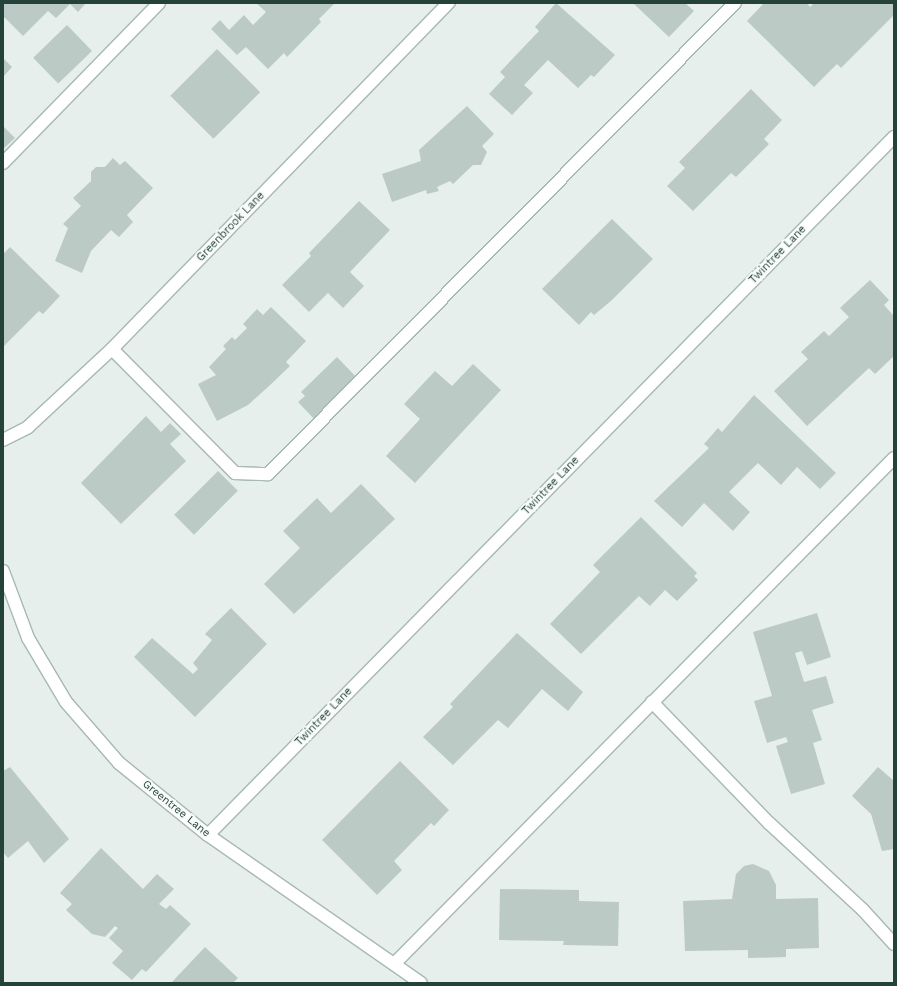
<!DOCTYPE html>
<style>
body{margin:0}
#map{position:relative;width:897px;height:986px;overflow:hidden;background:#e6efeb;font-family:"Work Sans",sans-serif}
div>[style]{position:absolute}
.building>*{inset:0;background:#bbcac4;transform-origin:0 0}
.roads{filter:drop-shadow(1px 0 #a8b8b2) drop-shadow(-1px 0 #a8b8b2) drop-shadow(0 1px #a8b8b2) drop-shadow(0 -1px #a8b8b2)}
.minor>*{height:12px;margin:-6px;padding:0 6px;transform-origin:6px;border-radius:6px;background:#fff}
span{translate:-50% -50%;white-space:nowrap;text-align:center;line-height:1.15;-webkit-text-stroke:4px #f7fbf9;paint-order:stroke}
.street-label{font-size:11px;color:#24423a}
.frame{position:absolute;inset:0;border:4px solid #24423a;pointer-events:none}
</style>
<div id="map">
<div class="building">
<div style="clip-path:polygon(3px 3px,86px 3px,78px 12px,70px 4px,56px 18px,48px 11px,23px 36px,3px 16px)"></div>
<div style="clip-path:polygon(256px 3px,335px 3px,319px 19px,321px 22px,287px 57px,284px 53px,268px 69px,246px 47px,237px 55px,211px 29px,220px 20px,229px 30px,244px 15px,253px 25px,266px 12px)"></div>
<div style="clip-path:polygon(556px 3px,615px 55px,594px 77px,591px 75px,578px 88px,548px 60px,524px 85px,533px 93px,512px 115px,489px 94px,505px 77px,500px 72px,539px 31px,535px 27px)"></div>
<div style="clip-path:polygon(633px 3px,685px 3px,694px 11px,669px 37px)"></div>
<div style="clip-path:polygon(764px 3px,807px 3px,810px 7px,814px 3px,894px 3px,894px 15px,841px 68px,837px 64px,814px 87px,747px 21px)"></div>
<div style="left:67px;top:25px;width:36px;height:47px;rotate:46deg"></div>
<div style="left:217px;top:49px;width:61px;height:66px;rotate:45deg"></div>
<div style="clip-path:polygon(3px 58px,12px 67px,3px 77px)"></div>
<div style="clip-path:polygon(751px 89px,782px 120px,764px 139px,769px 144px,736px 177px,731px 173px,693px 211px,667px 186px,685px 168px,679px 162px)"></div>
<div style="clip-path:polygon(467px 106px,494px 134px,482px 146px,487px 152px,481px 165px,473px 165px,453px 184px,450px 181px,437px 187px,439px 191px,427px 194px,426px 190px,392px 202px,382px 174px,421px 161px,419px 150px)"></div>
<div style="clip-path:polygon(3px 126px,15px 138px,3px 149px)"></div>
<div style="clip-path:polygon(113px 158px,120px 165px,125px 161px,153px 188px,127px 215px,133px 222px,119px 237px,111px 230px,91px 251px,82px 273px,55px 261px,68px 228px,63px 224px,81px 206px,73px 198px,91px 181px,91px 172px,96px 167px,105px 167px)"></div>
<div style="clip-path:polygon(359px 201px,390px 230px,350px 272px,364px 286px,343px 308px,328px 293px,309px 312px,282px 285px,311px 256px,309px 253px)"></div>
<div style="clip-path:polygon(612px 219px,653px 259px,612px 300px,594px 315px,591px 312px,579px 325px,542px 289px)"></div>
<div style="clip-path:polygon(10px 247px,60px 296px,43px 314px,39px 311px,3px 347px,3px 254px)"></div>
<div style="clip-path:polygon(870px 280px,889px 300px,884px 305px,894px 316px,894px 356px,875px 374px,869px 368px,807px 426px,774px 391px,808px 359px,801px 352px,824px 331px,829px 336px,849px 317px,840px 308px)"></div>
<div style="clip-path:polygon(271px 307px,306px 341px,286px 362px,290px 366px,268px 387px,248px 405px,217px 421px,198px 384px,216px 375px,209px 367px,226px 349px,223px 346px,232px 337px,235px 340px,247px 328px,243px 324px,257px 309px,263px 315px)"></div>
<div style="clip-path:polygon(337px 357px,359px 380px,317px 422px,298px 402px,305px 396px,301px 392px)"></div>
<div style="clip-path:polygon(473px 364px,501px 390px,415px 483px,386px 456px,420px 419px,404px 404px,435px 371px,452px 386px)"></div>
<div style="clip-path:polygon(754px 395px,836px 473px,820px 489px,797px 467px,781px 485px,758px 463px,729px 492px,750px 512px,733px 531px,704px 503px,682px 527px,654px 501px,709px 448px,704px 444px,718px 428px,722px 432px)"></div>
<div style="clip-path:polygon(146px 416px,161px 432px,170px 423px,181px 434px,170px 444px,186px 461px,121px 524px,81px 483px)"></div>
<div style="left:218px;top:471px;width:28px;height:62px;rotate:45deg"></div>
<div style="clip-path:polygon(361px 484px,395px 519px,294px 614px,264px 584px,300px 548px,283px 531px,317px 498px,331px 513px)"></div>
<div style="clip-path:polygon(641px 517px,697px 573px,694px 576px,698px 580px,677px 601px,665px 590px,650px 606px,639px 596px,581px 654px,550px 624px,600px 572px,593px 565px)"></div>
<div style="clip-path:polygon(231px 608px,267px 644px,195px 717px,134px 657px,152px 638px,193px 674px,198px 669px,193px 663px,212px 640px,205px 634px)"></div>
<div style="clip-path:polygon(817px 613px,831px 657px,807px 665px,802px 651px,795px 653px,804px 682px,826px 676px,834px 703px,812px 710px,822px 740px,813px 743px,825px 784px,791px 794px,776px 746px,788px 742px,786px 737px,767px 743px,754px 701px,772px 696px,753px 632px)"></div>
<div style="clip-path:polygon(517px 633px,583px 692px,568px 711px,542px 689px,508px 728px,498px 720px,453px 765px,423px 737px,453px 707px,450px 704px)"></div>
<div style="clip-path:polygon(400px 761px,449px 810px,434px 826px,431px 823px,394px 861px,402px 870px,377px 895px,322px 840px)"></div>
<div style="clip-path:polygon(10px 767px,69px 839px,44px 863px,28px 841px,8px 858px,3px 852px,3px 771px)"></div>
<div style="clip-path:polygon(878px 767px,894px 781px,894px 849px,882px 851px,871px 814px,852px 796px)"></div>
<div style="clip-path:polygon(101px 848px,143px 889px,157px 874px,174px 889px,159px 904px,166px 909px,170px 905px,191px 924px,146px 972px,142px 969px,132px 980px,112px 963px,123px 951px,109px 938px,118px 928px,115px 926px,105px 937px,92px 934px,66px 910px,72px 904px,60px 893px)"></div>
<div style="clip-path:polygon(753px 864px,769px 871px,776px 885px,776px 899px,818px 898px,819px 948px,786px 949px,786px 957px,748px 958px,748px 950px,685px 951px,683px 901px,732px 899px,736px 874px,744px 866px)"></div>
<div style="clip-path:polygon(500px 889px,579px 890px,579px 901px,619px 902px,618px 946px,563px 945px,564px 941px,499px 940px)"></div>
<div style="clip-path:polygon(205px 947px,238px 978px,233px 983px,171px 983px)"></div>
</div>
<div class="roads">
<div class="minor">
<div style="left:3px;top:163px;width:223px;rotate:-45.7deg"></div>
<div style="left:112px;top:349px;width:175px;rotate:45.2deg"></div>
<div style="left:235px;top:473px;width:33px;rotate:2deg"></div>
<div style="left:268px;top:474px;width:663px;rotate:-45.24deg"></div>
<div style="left:3px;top:440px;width:28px;rotate:-27deg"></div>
<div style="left:28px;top:427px;width:115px;rotate:-42.9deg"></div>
<div style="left:112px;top:349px;width:483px;rotate:-45.8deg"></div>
<div style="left:3px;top:571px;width:72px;rotate:69.5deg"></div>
<div style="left:28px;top:638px;width:74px;rotate:59.3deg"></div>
<div style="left:66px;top:702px;width:81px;rotate:49deg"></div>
<div style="left:119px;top:763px;width:114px;rotate:39deg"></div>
<div style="left:208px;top:835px;width:259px;rotate:34.8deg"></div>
<div style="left:652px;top:702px;width:168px;rotate:46deg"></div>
<div style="left:769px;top:823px;width:128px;rotate:42.8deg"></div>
<div style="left:863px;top:910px;width:46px;rotate:47.6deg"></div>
<div style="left:208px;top:835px;width:979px;rotate:-45.5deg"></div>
<div style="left:395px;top:963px;width:710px;rotate:-45.34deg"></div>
</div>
</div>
<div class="street-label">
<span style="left:231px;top:227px;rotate:-46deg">Greenbrook Lane</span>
<span style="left:778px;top:255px;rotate:-46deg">Twintree Lane</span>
<span style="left:551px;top:486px;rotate:-46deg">Twintree Lane</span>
<span style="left:324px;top:717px;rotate:-46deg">Twintree Lane</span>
<span style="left:176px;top:809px;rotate:39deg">Greentree Lane</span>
</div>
<div class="frame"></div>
</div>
